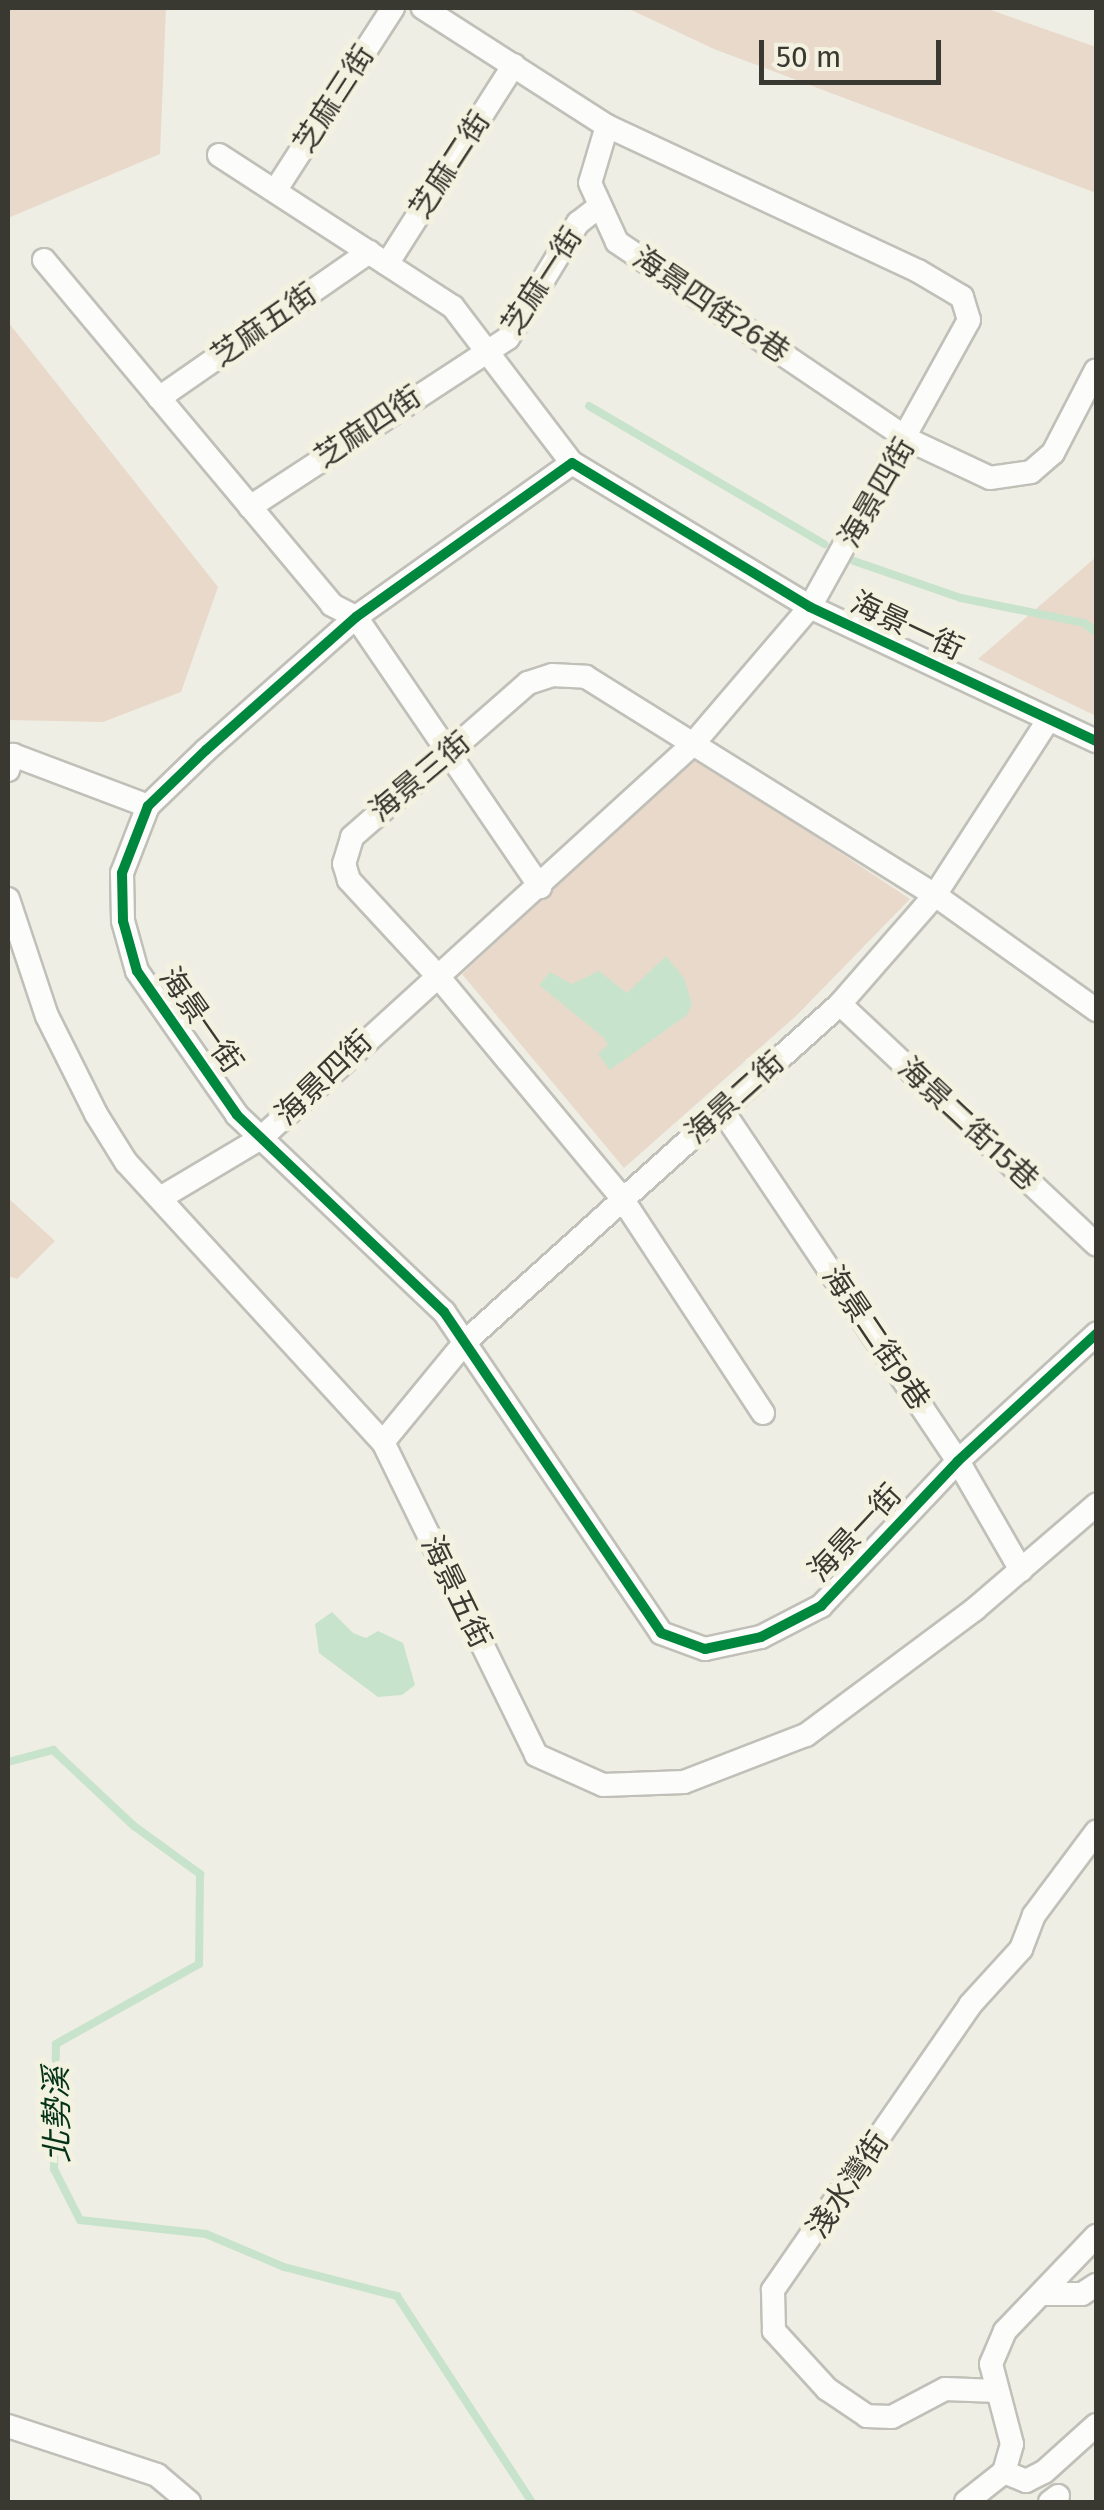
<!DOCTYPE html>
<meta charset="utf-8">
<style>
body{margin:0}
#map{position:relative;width:1104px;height:2510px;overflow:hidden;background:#eeeee4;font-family:"Fira Sans","Noto Sans TC",sans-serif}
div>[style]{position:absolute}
.green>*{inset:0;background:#e9d9ca}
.water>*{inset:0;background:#c8e3cc}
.stream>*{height:8px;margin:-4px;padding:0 4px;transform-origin:4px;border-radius:4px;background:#c8e3cc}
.roads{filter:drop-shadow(2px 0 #c0c0b9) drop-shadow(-2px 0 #c0c0b9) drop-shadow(0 2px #c0c0b9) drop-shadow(0 -2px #c0c0b9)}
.street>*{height:22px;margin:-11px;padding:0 11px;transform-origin:11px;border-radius:11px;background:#fcfcfb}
.cycleway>*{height:10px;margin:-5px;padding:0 5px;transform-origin:5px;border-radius:5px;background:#00873e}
span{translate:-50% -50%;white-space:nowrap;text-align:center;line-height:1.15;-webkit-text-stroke:10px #f3f1df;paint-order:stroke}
.street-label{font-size:30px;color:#393831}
.water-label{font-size:32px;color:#043318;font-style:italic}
.frame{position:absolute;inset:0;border:10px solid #393831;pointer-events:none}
.scale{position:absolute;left:759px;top:40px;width:182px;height:45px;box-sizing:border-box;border:5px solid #393831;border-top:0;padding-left:12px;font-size:30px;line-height:35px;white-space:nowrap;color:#393831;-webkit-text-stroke:8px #f3f1df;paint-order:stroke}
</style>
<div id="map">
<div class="green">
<div style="clip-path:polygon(8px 8px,166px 8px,160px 154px,8px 218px)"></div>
<div style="clip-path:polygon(627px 8px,985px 8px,1096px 47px,1096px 193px,714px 49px)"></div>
<div style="clip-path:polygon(8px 322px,218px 587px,181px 692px,103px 722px,8px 720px)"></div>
<div style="clip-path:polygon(1096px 557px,1096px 716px,978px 659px)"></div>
<div style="clip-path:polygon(696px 757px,910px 899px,797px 1015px,624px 1168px,462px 974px)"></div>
<div style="clip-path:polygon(8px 1198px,55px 1241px,17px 1279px,8px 1276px)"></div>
</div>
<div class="water">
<div style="clip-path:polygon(666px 956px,684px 978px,692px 1004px,687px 1015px,610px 1070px,598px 1054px,608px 1045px,603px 1037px,539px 985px,550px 972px,572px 984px,599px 971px,627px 993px)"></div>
<div style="clip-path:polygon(332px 1612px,353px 1633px,366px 1638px,378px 1631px,403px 1643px,415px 1685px,402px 1695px,378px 1697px,319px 1653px,315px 1624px)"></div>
</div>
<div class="stream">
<div style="left:589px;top:406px;width:273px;rotate:30.4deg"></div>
<div style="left:854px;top:561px;width:113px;rotate:19.1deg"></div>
<div style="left:961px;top:598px;width:126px;rotate:11.5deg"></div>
<div style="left:1084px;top:623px;width:15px;rotate:37deg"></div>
<div style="left:8px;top:1762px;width:47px;rotate:-14.9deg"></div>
<div style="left:53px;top:1750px;width:111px;rotate:43.2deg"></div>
<div style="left:134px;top:1826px;width:82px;rotate:36deg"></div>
<div style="left:200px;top:1874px;width:90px;rotate:90.6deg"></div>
<div style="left:199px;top:1964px;width:164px;rotate:150.8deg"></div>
<div style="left:56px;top:2044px;width:125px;rotate:90.9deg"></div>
<div style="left:54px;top:2169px;width:57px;rotate:63deg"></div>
<div style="left:80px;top:2220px;width:127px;rotate:6.3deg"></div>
<div style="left:206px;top:2234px;width:85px;rotate:22.9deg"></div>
<div style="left:284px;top:2267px;width:117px;rotate:14.4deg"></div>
<div style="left:397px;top:2296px;width:246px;rotate:56.8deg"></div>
</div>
<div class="roads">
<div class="street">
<div style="left:607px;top:126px;width:59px;rotate:106.6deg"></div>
<div style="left:590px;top:183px;width:65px;rotate:65.4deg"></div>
<div style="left:617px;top:242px;width:353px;rotate:34.1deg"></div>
<div style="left:909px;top:440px;width:89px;rotate:25.1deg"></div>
<div style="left:990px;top:478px;width:41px;rotate:-8.3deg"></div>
<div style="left:1031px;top:472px;width:29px;rotate:-41deg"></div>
<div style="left:1053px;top:453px;width:93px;rotate:-62.6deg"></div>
<div style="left:219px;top:155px;width:279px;rotate:33deg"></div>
<div style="left:453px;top:307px;width:196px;rotate:52.7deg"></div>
<div style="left:275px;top:191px;width:218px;rotate:-57.2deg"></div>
<div style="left:44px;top:260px;width:449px;rotate:50.1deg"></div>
<div style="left:332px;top:605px;width:27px;rotate:27deg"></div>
<div style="left:356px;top:617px;width:327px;rotate:55.7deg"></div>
<div style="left:387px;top:264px;width:236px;rotate:-57.5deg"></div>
<div style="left:159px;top:398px;width:256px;rotate:-34.8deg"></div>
<div style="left:250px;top:507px;width:308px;rotate:-33.2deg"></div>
<div style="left:508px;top:338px;width:135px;rotate:-58.7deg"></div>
<div style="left:578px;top:223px;width:23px;rotate:-38deg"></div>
<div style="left:1096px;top:741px;width:316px;rotate:-154.9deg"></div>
<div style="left:810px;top:607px;width:278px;rotate:-148.8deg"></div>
<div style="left:572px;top:463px;width:265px;rotate:144.5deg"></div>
<div style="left:356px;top:617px;width:200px;rotate:138.4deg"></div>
<div style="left:206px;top:750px;width:81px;rotate:136deg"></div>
<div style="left:148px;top:806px;width:72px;rotate:111.2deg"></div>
<div style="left:122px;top:873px;width:48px;rotate:88.8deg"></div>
<div style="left:123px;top:921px;width:52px;rotate:74.4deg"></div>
<div style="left:137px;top:971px;width:175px;rotate:55.2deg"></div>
<div style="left:237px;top:1115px;width:286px;rotate:43.6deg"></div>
<div style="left:444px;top:1312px;width:387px;rotate:55.9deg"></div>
<div style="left:661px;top:1633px;width:47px;rotate:20deg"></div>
<div style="left:705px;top:1649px;width:57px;rotate:-12.1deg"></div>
<div style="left:761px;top:1637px;width:68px;rotate:-27.3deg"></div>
<div style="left:821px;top:1606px;width:199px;rotate:-46.6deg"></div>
<div style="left:958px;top:1461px;width:188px;rotate:-42.6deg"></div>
<div style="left:8px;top:770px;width:16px;rotate:-72deg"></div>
<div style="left:13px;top:755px;width:144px;rotate:20.7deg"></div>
<div style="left:8px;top:899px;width:123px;rotate:71.6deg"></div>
<div style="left:47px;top:1016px;width:110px;rotate:63.4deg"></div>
<div style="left:96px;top:1114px;width:57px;rotate:58deg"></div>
<div style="left:126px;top:1162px;width:380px;rotate:47.5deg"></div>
<div style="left:383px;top:1442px;width:348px;rotate:63.9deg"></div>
<div style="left:536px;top:1755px;width:73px;rotate:24.1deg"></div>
<div style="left:603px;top:1785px;width:81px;rotate:-2.1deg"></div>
<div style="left:684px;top:1782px;width:131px;rotate:-21.1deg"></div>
<div style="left:806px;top:1735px;width:211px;rotate:-36.7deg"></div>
<div style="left:975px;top:1609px;width:160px;rotate:-40.7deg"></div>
<div style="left:840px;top:1004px;width:351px;rotate:43.2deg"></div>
<div style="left:722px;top:1110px;width:423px;rotate:56.1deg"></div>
<div style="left:958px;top:1461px;width:126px;rotate:60deg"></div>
<div style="left:162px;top:1197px;width:115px;rotate:-30.8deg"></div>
<div style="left:261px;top:1138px;width:585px;rotate:-42.37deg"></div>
<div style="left:693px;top:744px;width:180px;rotate:-49.5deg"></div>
<div style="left:810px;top:607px;width:328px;rotate:-61deg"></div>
<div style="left:969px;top:320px;width:24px;rotate:-107deg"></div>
<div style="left:962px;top:297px;width:51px;rotate:-149.4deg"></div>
<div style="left:918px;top:271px;width:343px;rotate:-155deg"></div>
<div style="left:607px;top:126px;width:219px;rotate:-147.3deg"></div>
<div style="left:763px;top:1413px;width:257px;rotate:-123.3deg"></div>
<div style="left:622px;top:1198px;width:293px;rotate:-129.7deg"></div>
<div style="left:435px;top:973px;width:127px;rotate:-132.8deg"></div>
<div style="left:349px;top:880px;width:17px;rotate:-107deg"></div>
<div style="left:344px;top:864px;width:28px;rotate:-73deg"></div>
<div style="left:352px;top:837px;width:234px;rotate:-41.2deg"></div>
<div style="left:528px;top:683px;width:25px;rotate:-18deg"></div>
<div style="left:552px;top:675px;width:34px;rotate:3deg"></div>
<div style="left:586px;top:677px;width:411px;rotate:32deg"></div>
<div style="left:935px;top:895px;width:198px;rotate:35.5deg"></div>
<div style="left:383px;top:1442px;width:131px;rotate:-50.6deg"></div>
<div style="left:466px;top:1341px;width:503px;rotate:-42.02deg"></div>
<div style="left:840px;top:1004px;width:145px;rotate:-48.9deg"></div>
<div style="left:935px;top:895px;width:208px;rotate:-57.1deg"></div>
<div style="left:1043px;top:2294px;width:39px"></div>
<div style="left:1082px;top:2294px;width:17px;rotate:-33deg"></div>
<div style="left:997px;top:2391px;width:52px;rotate:-177.8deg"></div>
<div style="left:945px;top:2389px;width:60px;rotate:152.2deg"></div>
<div style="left:892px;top:2417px;width:25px;rotate:-178deg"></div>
<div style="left:867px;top:2416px;width:48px;rotate:-146deg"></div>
<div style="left:827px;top:2389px;width:79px;rotate:-132.4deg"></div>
<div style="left:774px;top:2331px;width:41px;rotate:-91.4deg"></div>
<div style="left:773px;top:2290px;width:346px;rotate:-55.3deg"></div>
<div style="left:970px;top:2005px;width:76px;rotate:-47.7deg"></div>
<div style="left:1021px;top:1949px;width:36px;rotate:-69deg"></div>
<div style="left:1034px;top:1915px;width:104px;rotate:-53.2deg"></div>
<div style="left:8px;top:2426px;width:157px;rotate:18.2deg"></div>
<div style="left:157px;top:2475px;width:42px;rotate:40.2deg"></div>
<div style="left:1004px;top:2472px;width:24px;rotate:22deg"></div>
<div style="left:1026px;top:2481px;width:20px;rotate:-27deg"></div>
<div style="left:1044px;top:2472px;width:70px;rotate:-42.1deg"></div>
<div style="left:966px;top:2502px;width:48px;rotate:-38.3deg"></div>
<div style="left:1004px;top:2472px;width:29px;rotate:-74deg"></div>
<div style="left:1012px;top:2444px;width:83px;rotate:-104.7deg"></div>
<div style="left:991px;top:2364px;width:36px;rotate:-67deg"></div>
<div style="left:1005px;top:2331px;width:132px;rotate:-46.2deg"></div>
<div style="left:1050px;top:2502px;width:10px;rotate:-37deg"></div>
</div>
</div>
<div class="cycleway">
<div style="left:1096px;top:741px;width:316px;rotate:-154.9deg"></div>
<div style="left:810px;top:607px;width:278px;rotate:-148.8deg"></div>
<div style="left:572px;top:463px;width:265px;rotate:144.5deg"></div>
<div style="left:356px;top:617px;width:200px;rotate:138.4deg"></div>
<div style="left:206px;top:750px;width:81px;rotate:136deg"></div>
<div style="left:148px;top:806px;width:72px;rotate:111.2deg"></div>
<div style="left:122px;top:873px;width:48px;rotate:88.8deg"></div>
<div style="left:123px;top:921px;width:52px;rotate:74.4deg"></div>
<div style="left:137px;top:971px;width:175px;rotate:55.2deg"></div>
<div style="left:237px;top:1115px;width:286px;rotate:43.6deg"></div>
<div style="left:444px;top:1312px;width:387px;rotate:55.9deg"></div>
<div style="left:661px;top:1633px;width:47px;rotate:20deg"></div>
<div style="left:705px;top:1649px;width:57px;rotate:-12.1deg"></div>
<div style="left:761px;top:1637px;width:68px;rotate:-27.3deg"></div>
<div style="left:821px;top:1606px;width:199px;rotate:-46.6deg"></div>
<div style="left:958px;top:1461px;width:188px;rotate:-42.6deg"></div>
</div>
<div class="street-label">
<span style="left:334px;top:99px;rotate:-57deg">芝麻三街</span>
<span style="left:450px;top:165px;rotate:-57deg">芝麻二街</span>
<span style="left:542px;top:281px;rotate:-57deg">芝麻一街</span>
<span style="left:711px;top:305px;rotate:34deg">海景四街26巷</span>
<span style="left:264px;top:325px;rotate:-35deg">芝麻五街</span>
<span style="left:368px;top:427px;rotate:-34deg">芝麻四街</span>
<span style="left:877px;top:493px;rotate:-60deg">海景四街</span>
<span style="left:907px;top:626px;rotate:25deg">海景一街</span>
<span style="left:420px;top:777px;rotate:-40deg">海景三街</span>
<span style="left:201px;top:1020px;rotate:55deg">海景一街</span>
<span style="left:324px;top:1078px;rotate:-44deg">海景四街</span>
<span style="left:735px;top:1098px;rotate:-42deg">海景二街</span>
<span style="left:968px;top:1124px;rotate:43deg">海景二街15巷</span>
<span style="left:876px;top:1338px;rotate:56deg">海景二街9巷</span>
<span style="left:855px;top:1533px;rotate:-47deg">海景一街</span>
<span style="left:456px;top:1592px;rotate:64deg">海景五街</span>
<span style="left:848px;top:2185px;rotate:-56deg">淺水灣街</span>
</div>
<div class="water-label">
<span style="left:57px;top:2115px;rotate:-91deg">北勢溪</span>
</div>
<div class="frame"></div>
<div class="scale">50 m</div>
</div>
